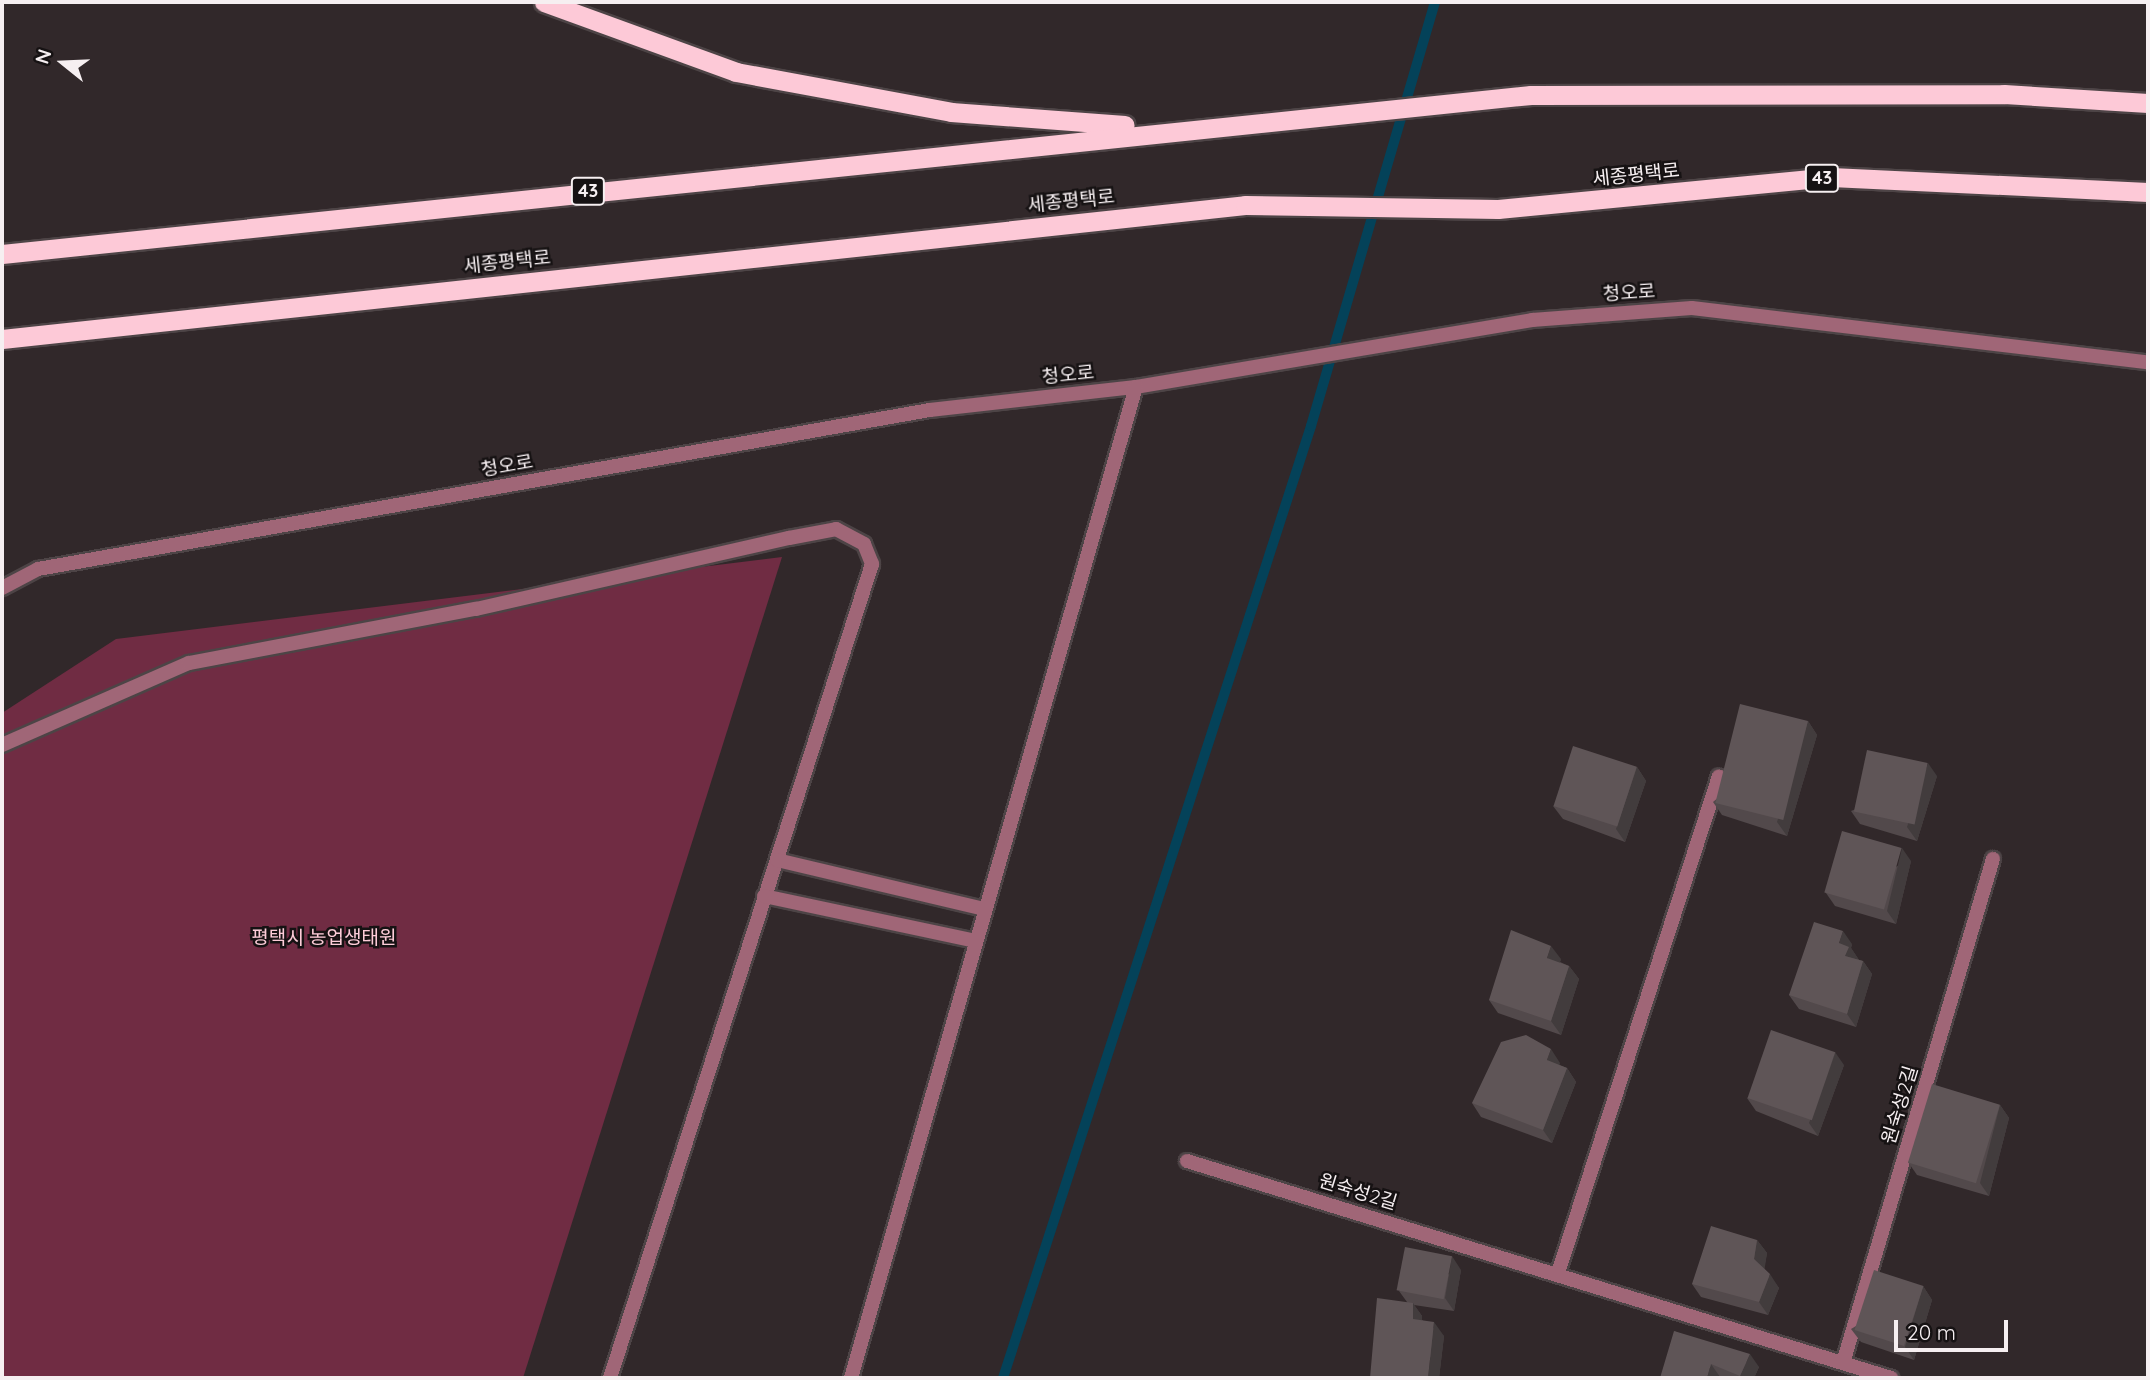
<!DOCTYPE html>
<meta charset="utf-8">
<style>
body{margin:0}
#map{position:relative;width:2150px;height:1380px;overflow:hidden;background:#31282a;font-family:Quicksand,"Noto Sans KR",sans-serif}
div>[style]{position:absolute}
.green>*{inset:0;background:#702c43}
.stream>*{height:10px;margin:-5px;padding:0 5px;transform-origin:5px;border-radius:5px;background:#044259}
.roads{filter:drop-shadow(2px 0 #4d4446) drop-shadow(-2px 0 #4d4446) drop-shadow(0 2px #4d4446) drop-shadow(0 -2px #4d4446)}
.service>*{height:14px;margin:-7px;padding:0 7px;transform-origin:7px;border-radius:7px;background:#a06677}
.minor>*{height:14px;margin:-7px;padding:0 7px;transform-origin:7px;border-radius:7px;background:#a06677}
.tertiary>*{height:14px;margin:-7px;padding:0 7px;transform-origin:7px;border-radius:7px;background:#a06677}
.trunk>*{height:19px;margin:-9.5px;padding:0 9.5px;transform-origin:9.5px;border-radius:9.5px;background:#fdc9d7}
.wall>*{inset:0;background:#52494b}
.shaded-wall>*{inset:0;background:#423c3d}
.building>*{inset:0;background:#5f5557;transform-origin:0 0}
span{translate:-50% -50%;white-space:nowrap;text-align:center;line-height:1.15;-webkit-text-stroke:5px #161213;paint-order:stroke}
.shield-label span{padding:2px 5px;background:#161213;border:2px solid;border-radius:5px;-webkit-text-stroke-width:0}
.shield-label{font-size:18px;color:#f6eff1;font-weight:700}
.street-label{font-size:19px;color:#f6eff1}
.park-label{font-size:19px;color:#fdccd8}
.frame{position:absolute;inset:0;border:4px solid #f6eff1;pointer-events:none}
.north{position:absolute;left:28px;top:28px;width:70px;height:70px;-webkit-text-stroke:5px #161213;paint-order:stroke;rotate:288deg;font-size:19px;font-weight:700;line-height:28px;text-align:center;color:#f6eff1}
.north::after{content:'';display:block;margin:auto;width:24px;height:32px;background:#f6eff1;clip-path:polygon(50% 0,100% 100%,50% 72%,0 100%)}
.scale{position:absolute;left:1894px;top:1320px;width:114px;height:32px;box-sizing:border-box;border:4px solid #f6eff1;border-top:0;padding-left:9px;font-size:21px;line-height:24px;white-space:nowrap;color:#f6eff1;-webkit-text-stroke:5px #161213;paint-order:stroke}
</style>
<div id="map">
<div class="green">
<div style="clip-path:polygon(782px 557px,523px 1378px,2px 1378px,2px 713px,116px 639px)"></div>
</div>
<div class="stream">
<div style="left:1003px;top:1378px;width:1001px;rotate:-72.07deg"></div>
<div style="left:1311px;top:426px;width:442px;rotate:-73.7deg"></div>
</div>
<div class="roads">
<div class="service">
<div style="left:2px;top:745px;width:204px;rotate:-23.7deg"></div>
<div style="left:189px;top:663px;width:292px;rotate:-10.7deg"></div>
<div style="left:476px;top:609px;width:321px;rotate:-12.8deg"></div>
<div style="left:789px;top:538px;width:48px;rotate:-10.8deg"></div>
<div style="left:836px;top:529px;width:32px;rotate:28deg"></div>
<div style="left:864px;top:544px;width:22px;rotate:68deg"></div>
<div style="left:872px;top:564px;width:855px;rotate:107.84deg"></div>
<div style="left:777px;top:860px;width:213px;rotate:13.3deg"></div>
<div style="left:764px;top:896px;width:216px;rotate:12deg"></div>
<div style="left:1558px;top:1273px;width:522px;rotate:-72.05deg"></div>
<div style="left:1843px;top:1363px;width:526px;rotate:-73.43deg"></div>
</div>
<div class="minor">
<div style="left:1187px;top:1161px;width:737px;rotate:17.13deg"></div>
</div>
<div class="tertiary">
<div style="left:2px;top:588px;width:41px;rotate:-27.8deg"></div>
<div style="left:38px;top:569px;width:906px;rotate:-10.11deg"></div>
<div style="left:930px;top:410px;width:207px;rotate:-6.4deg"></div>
<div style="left:1136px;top:387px;width:402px;rotate:-9.6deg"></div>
<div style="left:1532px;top:320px;width:160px;rotate:-4.3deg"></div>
<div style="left:1692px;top:308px;width:459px;rotate:6.8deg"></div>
<div style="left:851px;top:1378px;width:1031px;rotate:-73.96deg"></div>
</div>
<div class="trunk">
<div style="left:544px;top:2px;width:204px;rotate:20deg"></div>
<div style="left:736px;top:72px;width:219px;rotate:10.5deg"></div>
<div style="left:951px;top:112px;width:174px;rotate:4.3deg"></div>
<div style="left:2px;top:254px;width:1537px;rotate:-5.94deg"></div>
<div style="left:1531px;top:95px;width:473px;rotate:-0.1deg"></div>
<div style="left:2004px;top:94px;width:144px;rotate:3.6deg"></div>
<div style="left:2px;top:339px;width:1250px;rotate:-6.15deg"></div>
<div style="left:1245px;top:205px;width:253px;rotate:0.9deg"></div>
<div style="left:1498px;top:209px;width:335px;rotate:-5.5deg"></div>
<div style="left:1831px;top:177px;width:317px;rotate:2.7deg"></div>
</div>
</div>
<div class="wall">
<div style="clip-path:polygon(1808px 721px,1817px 735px,1787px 836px,1722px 815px,1713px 802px)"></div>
<div style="clip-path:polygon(1637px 767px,1646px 781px,1625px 842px,1563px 819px,1553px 806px)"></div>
<div style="clip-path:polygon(1937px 776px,1917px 841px,1860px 824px,1851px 811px)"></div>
<div style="clip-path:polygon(1911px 861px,1896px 924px,1835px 906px,1826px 893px)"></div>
<div style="clip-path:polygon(1852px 944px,1851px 948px,1859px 960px,1863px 961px,1872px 974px,1856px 1027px,1799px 1009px,1789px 995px)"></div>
<div style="clip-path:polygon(1561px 959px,1560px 962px,1569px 966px,1579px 979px,1561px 1035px,1498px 1013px,1489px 1000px)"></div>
<div style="clip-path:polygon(1560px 1063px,1559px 1065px,1567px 1068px,1576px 1082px,1552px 1143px,1481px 1117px,1472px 1103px)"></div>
<div style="clip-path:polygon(1844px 1065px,1818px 1136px,1756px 1111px,1747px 1098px)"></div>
<div style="clip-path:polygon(2000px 1105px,2009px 1118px,1989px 1196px,1917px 1175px,1908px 1162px)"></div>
<div style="clip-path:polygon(1757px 1240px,1767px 1253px,1764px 1269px,1779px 1288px,1768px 1315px,1701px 1297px,1692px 1284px)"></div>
<div style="clip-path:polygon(1461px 1270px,1454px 1311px,1414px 1305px,1422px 1316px,1422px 1320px,1444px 1336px,1439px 1378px,1407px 1302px,1399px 1291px)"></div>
<div style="clip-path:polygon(1923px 1286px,1932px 1300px,1914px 1360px,1861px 1342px,1851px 1329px)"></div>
<div style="clip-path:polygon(1674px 1331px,1759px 1367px,1754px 1378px,1723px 1378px,1720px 1377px)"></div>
</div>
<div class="shaded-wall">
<div style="clip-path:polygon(1808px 721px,1817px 735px,1787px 836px,1777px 822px)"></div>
<div style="clip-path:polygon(1928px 763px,1937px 776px,1917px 841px,1907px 827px)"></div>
<div style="clip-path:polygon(1637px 767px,1646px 781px,1625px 842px,1616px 829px)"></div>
<div style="clip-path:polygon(1902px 848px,1911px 861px,1896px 924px,1887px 911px)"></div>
<div style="clip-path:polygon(1843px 931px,1852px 944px,1851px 948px,1859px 960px,1845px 956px,1839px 943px)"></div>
<div style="clip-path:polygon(1551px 946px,1561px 959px,1557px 971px,1547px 958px)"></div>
<div style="clip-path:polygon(1863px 961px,1872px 974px,1856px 1027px,1847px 1014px)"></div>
<div style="clip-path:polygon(1569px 966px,1579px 979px,1561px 1035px,1551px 1021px)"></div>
<div style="clip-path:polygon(1551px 1049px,1560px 1063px,1557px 1073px,1547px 1060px)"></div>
<div style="clip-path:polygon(1835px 1052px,1844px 1065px,1818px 1136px,1809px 1123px)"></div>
<div style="clip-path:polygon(1567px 1068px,1576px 1082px,1552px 1143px,1543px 1130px)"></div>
<div style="clip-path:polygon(2000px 1105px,2009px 1118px,1989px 1196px,1980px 1183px)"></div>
<div style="clip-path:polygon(1757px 1240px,1767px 1253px,1764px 1273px,1754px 1259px)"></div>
<div style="clip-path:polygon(1452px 1256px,1461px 1270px,1454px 1311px,1445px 1298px)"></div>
<div style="clip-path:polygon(1770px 1274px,1779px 1288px,1768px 1315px,1759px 1302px)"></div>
<div style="clip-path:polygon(1923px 1286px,1932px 1300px,1914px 1360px,1905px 1347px)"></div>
<div style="clip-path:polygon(1413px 1303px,1422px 1316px,1422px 1332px,1413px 1319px)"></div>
<div style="clip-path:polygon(1434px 1322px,1444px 1336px,1439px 1378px,1428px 1378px)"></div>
<div style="clip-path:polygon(1750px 1354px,1759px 1367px,1754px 1378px,1741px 1378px,1740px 1376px)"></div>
<div style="clip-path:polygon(1711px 1364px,1720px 1377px,1720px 1378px,1707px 1378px)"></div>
</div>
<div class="building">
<div style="left:1740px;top:704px;width:70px;height:102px;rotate:14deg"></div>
<div style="left:1573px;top:746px;width:67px;height:63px;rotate:18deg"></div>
<div style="left:1867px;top:750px;width:62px;height:63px;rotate:12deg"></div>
<div style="left:1842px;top:831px;width:62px;height:64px;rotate:16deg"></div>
<div style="clip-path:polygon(1814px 922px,1843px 931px,1839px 943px,1849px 947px,1845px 956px,1863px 961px,1847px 1014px,1789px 995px)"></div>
<div style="clip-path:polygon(1511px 930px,1551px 946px,1547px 958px,1569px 966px,1551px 1021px,1489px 1000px)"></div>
<div style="left:1771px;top:1030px;width:68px;height:72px;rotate:19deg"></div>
<div style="clip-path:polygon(1526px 1035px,1551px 1049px,1547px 1060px,1567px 1068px,1543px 1130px,1472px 1103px,1501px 1042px)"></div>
<div style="left:1932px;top:1084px;width:71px;height:82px;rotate:17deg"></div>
<div style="clip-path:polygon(1711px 1226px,1757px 1240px,1754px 1259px,1770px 1274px,1759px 1302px,1692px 1284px)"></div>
<div style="left:1405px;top:1247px;width:48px;height:44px;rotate:11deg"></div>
<div style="left:1874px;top:1270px;width:52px;height:63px;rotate:18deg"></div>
<div style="clip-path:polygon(1377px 1298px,1413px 1303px,1413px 1319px,1434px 1322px,1428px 1378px,1370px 1378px)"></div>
<div style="clip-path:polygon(1674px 1331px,1750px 1354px,1740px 1376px,1711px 1364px,1707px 1378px,1660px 1378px)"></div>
</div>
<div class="shield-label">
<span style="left:1822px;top:178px">43</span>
<span style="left:588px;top:191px">43</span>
</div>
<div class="street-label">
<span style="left:1636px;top:175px;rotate:-6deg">세종평택로</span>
<span style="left:1071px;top:201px;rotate:-6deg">세종평택로</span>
<span style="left:507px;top:262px;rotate:-6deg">세종평택로</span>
<span style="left:1629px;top:293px;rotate:-4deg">청오로</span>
<span style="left:1068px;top:375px;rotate:-6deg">청오로</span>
<span style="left:507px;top:466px;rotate:-10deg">청오로</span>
<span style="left:1900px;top:1105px;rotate:-73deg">원숙성2길</span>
<span style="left:1358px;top:1192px;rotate:17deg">원숙성2길</span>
</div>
<div class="park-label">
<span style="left:324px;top:938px">평택시 농업생태원</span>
</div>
<div class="frame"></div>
<div class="north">N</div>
<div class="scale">20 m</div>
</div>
